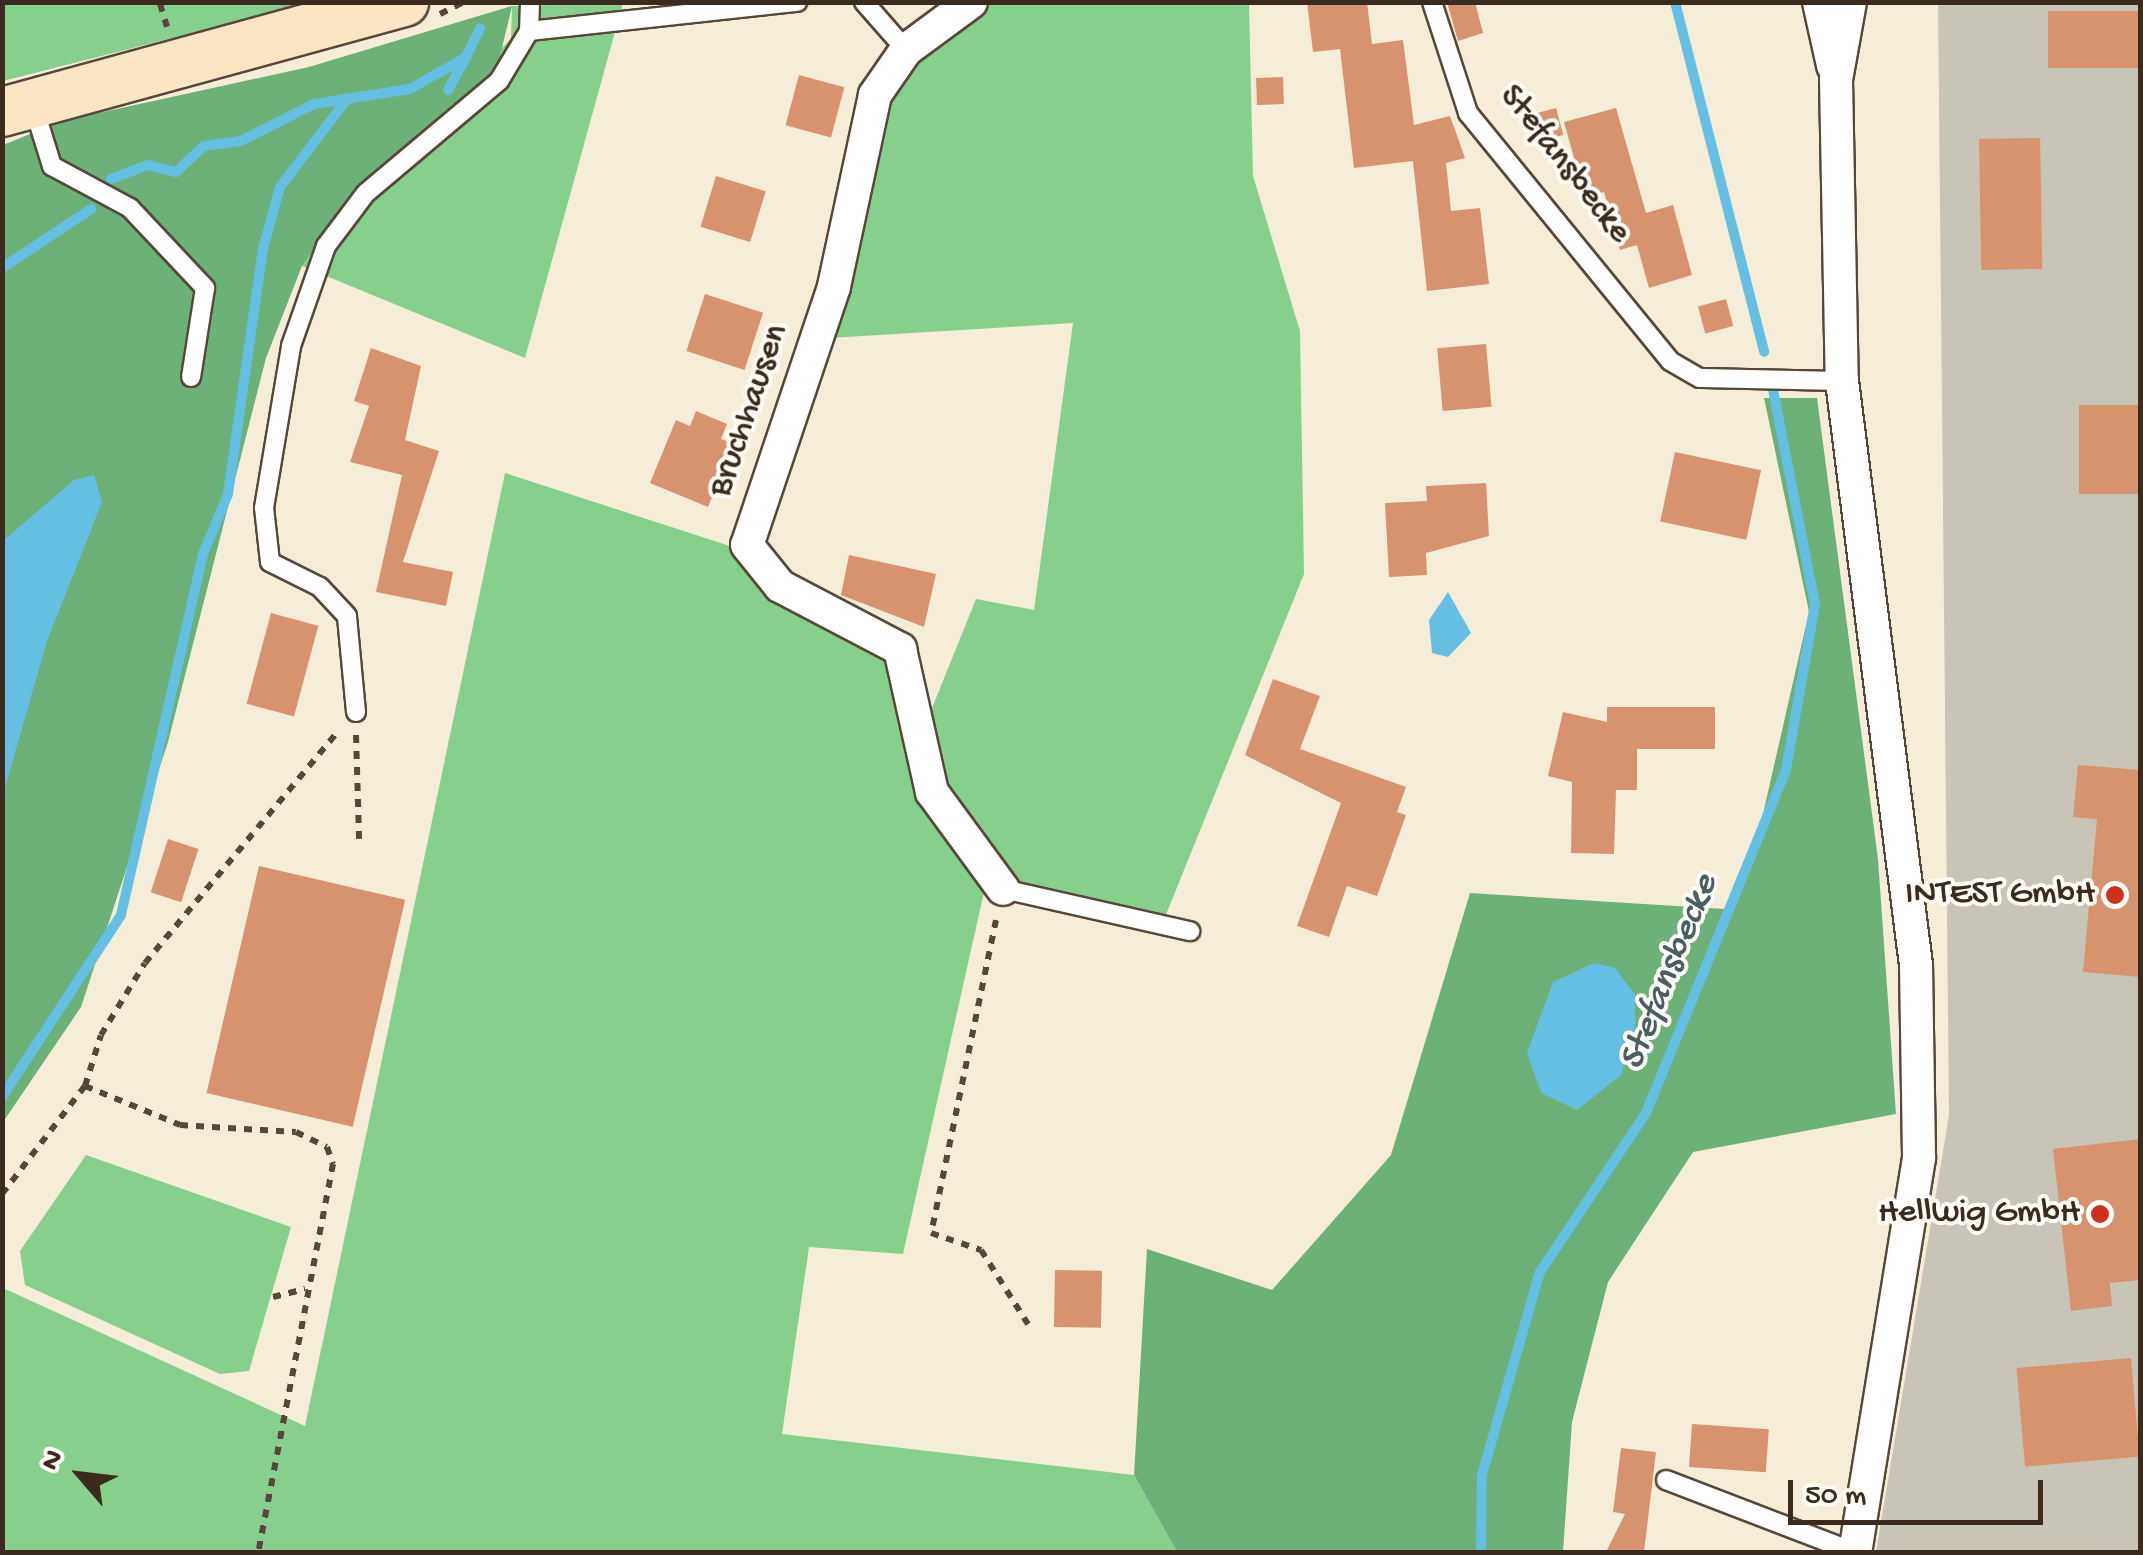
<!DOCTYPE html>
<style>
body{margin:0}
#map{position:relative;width:2143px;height:1555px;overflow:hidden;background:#f6edd9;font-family:"Gochi Hand",sans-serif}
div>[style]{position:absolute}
.industrial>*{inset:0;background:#c8c4b8}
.green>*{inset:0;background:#86d08c}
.forest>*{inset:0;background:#6cb278}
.water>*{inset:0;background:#65bfe2}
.stream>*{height:10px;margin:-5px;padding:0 5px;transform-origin:5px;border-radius:5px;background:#65bfe2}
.building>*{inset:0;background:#d7936e;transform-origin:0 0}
.path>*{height:6px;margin-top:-3px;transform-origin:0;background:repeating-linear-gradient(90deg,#57473a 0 8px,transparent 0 16px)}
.roads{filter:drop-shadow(2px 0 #57473a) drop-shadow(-2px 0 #57473a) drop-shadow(0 2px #57473a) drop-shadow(0 -2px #57473a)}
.lane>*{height:18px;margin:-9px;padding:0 9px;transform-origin:9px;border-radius:9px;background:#fff}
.street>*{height:32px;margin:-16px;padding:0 16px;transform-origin:16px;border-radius:16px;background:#fff}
.secondary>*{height:48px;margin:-24px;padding:0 24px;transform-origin:24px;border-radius:24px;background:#fbe6c4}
.dots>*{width:28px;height:28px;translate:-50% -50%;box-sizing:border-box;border:5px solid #fdfcf7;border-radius:50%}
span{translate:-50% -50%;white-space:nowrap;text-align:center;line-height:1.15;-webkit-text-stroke:8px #fdfcf7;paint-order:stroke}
.street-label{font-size:35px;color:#3b2a1e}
.poi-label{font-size:35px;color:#3b2a1e}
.right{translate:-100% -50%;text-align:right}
.water-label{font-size:38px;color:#4a5e63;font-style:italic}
.frame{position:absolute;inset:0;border:5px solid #3b2a1e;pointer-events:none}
.north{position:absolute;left:30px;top:1425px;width:100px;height:100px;-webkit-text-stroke:8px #fdfcf7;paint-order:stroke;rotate:298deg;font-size:28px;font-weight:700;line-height:40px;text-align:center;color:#3b2a1e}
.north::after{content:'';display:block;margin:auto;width:35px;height:45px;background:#3b2a1e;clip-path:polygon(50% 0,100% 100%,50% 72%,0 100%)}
.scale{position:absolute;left:1788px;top:1480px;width:255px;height:45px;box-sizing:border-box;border:5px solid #3b2a1e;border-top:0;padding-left:12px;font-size:30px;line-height:35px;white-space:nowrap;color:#3b2a1e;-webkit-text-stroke:8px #fdfcf7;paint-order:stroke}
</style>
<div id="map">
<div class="industrial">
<div style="clip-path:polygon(1938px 3px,2140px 3px,2140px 1552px,1876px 1552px,1949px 1115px)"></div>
</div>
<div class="green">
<div style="clip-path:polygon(3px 2px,310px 2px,310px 3px,3px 81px)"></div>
<div style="clip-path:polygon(623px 3px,525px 358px,302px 266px,356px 192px,511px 39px,512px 6px)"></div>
<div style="clip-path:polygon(986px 3px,1249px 3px,1253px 176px,1300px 331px,1304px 574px,1165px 917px,986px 883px,903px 1254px,809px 1247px,782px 1434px,1134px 1475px,1177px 1552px,3px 1552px,3px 1288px,305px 1426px,505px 473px,733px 547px,773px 599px,893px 664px,926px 723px,976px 599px,1034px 610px,1073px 323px,830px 338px,898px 75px)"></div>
<div style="clip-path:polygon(86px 1155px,291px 1227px,249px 1371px,220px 1374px,25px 1285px,20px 1251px)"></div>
</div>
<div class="forest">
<div style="clip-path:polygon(512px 6px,496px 73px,356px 192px,302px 266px,266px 358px,168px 742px,81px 1007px,3px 1122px,3px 145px,62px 121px,309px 67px)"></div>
<div style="clip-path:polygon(1764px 398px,1817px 398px,1878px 859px,1896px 1114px,1693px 1152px,1608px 1282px,1572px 1422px,1563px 1552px,1177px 1552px,1134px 1475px,1147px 1249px,1272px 1290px,1391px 1155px,1470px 893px,1724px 909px,1750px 871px,1809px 612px)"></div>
</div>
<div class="water">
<div style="clip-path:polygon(94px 475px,102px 502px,47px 641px,3px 795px,3px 541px,74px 480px)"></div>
<div style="clip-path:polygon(1448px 592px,1471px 633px,1448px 657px,1432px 653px,1429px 620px)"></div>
<div style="clip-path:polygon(1594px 963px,1615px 968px,1635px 995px,1635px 1029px,1621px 1075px,1577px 1110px,1541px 1093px,1527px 1053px,1553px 982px)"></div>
</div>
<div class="stream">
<div style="left:1675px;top:2px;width:361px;rotate:75.7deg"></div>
<div style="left:448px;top:90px;width:38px;rotate:-61deg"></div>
<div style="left:111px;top:179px;width:39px;rotate:-21deg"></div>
<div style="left:147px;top:165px;width:30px;rotate:14deg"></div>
<div style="left:176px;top:172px;width:38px;rotate:-43deg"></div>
<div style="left:204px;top:146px;width:37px;rotate:-8deg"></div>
<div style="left:241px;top:141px;width:82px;rotate:-26.9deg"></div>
<div style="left:314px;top:104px;width:97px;rotate:-8.9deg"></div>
<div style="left:410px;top:89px;width:64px;rotate:-29.7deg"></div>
<div style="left:466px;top:57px;width:32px;rotate:-64deg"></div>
<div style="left:2px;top:268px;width:107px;rotate:-33.5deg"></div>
<div style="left:2px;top:1097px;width:217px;rotate:-56.8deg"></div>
<div style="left:121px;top:915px;width:370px;rotate:-77.2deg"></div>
<div style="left:203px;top:554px;width:65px;rotate:-67.4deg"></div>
<div style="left:228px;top:494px;width:247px;rotate:-81.9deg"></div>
<div style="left:263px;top:249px;width:64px;rotate:-74.7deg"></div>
<div style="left:280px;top:187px;width:111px;rotate:-52.7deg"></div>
<div style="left:1481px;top:1552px;width:77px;rotate:-89.3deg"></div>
<div style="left:1482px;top:1475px;width:211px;rotate:-74.1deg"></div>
<div style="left:1540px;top:1272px;width:191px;rotate:-56.3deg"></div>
<div style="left:1646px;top:1113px;width:370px;rotate:-67.8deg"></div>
<div style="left:1786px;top:770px;width:169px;rotate:-80.1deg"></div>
<div style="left:1815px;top:604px;width:219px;rotate:-101.1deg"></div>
</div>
<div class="building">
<div style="clip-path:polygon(1307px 2px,1367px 2px,1372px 44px,1403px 40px,1414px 125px,1450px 116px,1465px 158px,1446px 163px,1451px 211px,1480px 208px,1489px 284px,1427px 291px,1413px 161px,1354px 168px,1340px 49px,1313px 52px)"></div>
<div style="clip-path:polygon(1447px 2px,1475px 2px,1483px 33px,1458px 41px)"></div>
<div style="left:2140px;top:11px;width:57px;height:92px;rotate:90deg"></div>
<div style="left:799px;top:75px;width:47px;height:52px;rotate:15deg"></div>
<div style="left:1283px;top:77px;width:27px;height:27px;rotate:88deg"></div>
<div style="left:1556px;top:108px;width:28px;height:29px;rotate:75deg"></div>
<div style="clip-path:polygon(1616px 108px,1646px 213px,1673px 205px,1692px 275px,1649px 288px,1637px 245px,1620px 250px,1604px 192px,1585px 197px,1564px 122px)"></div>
<div style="left:2040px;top:138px;width:131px;height:61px;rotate:89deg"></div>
<div style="left:716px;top:176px;width:52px;height:53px;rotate:17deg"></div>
<div style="left:705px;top:294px;width:61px;height:60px;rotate:18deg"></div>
<div style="left:1726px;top:299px;width:28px;height:29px;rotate:75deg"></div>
<div style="left:1486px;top:344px;width:63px;height:49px;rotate:85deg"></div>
<div style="clip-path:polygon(371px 348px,421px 366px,405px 440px,439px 451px,403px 562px,453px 572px,446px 606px,376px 592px,402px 475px,350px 462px,369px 406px,354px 401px)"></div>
<div style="left:2140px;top:405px;width:89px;height:61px;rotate:90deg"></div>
<div style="clip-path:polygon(696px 411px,727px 424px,721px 439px,734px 444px,708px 507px,650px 483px,676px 420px,690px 426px)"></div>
<div style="left:1675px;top:452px;width:88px;height:71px;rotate:12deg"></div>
<div style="clip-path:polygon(1486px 483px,1489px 536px,1426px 553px,1427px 575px,1389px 577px,1385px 503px,1427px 501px,1426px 486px)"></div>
<div style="clip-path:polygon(849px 555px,936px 574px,924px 627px,841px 595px)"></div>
<div style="left:271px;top:613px;width:49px;height:94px;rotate:15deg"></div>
<div style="clip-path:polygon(1273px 679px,1320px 696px,1300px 749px,1406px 787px,1397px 812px,1406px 815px,1377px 896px,1347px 886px,1329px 937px,1297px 926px,1341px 803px,1245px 755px)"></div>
<div style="clip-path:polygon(1607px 707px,1715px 707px,1715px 749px,1637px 749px,1637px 790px,1616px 790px,1614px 854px,1571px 853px,1572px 782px,1548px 776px,1563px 712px,1607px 722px)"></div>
<div style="clip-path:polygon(2078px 765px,2140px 770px,2140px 977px,2083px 972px,2097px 819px,2073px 817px)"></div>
<div style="left:168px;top:839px;width:32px;height:56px;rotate:18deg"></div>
<div style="left:259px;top:866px;width:150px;height:233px;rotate:13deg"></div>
<div style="clip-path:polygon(2140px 1139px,2140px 1280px,2110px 1283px,2112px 1306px,2071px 1311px,2053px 1149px)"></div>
<div style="left:1055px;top:1270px;width:47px;height:57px;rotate:1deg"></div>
<div style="left:2131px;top:1358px;width:99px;height:115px;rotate:85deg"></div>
<div style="left:1692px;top:1424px;width:77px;height:43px;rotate:4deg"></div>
<div style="clip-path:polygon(1621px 1448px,1656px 1452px,1644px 1552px,1606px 1552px,1625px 1514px,1613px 1512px)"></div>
</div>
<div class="path">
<div style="left:160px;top:4px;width:24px;rotate:73deg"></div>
<div style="left:440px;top:14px;width:27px;rotate:-27deg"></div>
<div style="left:356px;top:735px;width:104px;rotate:88.3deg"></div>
<div style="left:996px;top:920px;width:320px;rotate:101.7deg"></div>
<div style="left:931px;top:1233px;width:53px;rotate:18.8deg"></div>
<div style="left:981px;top:1250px;width:88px;rotate:57.6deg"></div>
<div style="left:85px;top:1086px;width:103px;rotate:22.3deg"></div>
<div style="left:180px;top:1125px;width:116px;rotate:3.5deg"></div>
<div style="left:296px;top:1132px;width:34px;rotate:26deg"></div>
<div style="left:327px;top:1147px;width:18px;rotate:71deg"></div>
<div style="left:333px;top:1164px;width:395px;rotate:100.9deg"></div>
<div style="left:2px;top:1194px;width:136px;rotate:-52.5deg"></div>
<div style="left:85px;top:1086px;width:53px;rotate:-72.6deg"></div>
<div style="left:101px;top:1035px;width:84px;rotate:-58.6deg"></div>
<div style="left:145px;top:963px;width:303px;rotate:-50.2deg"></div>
<div style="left:273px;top:1297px;width:33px;rotate:-14deg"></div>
</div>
<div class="roads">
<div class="lane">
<div style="left:864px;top:2px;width:64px;rotate:48.8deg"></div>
<div style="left:1432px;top:2px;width:117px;rotate:72deg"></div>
<div style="left:1468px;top:113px;width:320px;rotate:50.8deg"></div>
<div style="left:1670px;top:361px;width:34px;rotate:30deg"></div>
<div style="left:1700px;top:378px;width:142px;rotate:1.2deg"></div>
<div style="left:529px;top:31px;width:270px;rotate:-6.2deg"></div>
<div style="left:34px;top:108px;width:61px;rotate:72.8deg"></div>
<div style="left:52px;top:166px;width:89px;rotate:28.3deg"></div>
<div style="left:130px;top:208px;width:110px;rotate:46.8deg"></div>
<div style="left:205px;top:288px;width:90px;rotate:98.9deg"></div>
<div style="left:356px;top:712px;width:96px;rotate:-95.4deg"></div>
<div style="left:347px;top:616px;width:40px;rotate:-133deg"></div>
<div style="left:320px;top:587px;width:56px;rotate:-153.4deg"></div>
<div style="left:270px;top:562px;width:54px;rotate:-96.3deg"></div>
<div style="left:264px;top:508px;width:164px;rotate:-80.5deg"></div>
<div style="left:291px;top:346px;width:106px;rotate:-70.7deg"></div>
<div style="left:326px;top:246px;width:66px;rotate:-53deg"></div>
<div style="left:366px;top:193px;width:174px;rotate:-40.1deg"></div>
<div style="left:499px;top:81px;width:58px;rotate:-59deg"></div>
<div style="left:529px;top:31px;width:29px;rotate:-88deg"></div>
<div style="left:1003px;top:889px;width:192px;rotate:12.7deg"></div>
<div style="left:1666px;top:1480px;width:201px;rotate:21deg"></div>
</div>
<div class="street">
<div style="left:971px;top:2px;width:81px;rotate:143.6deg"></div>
<div style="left:906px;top:50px;width:55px;rotate:124.6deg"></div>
<div style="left:875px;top:95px;width:196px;rotate:102.1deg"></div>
<div style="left:834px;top:287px;width:272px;rotate:108.6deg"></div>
<div style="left:747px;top:545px;width:53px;rotate:51.2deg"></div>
<div style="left:780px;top:586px;width:136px;rotate:27.7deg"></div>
<div style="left:900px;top:649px;width:147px;rotate:77.4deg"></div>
<div style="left:932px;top:792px;width:120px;rotate:53.8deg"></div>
<div style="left:1819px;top:2px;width:65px;rotate:77.5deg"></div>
<div style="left:1850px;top:2px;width:79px;rotate:100.2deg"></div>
<div style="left:1836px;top:80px;width:301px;rotate:88.9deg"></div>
<div style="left:1842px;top:381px;width:589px;rotate:82.78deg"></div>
<div style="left:1916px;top:965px;width:193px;rotate:89.1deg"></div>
<div style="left:1919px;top:1158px;width:399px;rotate:99.2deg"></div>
</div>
<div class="secondary">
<div style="left:2px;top:112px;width:417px;rotate:-15.3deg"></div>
</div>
</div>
<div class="dots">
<div style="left:2115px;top:895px;background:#c8321e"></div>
<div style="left:2100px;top:1214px;background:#c8321e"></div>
</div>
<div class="street-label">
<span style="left:1564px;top:165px;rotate:52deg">Stefansbecke</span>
<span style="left:750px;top:411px;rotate:-71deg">Bruchhausen</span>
</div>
<div class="poi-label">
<span class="right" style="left:2095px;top:895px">INTEST GmbH</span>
<span class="right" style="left:2080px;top:1214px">Hellwig GmbH</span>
</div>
<div class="water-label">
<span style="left:1671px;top:973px;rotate:-68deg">Stefansbecke</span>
</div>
<div class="frame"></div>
<div class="north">N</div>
<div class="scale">50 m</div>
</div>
